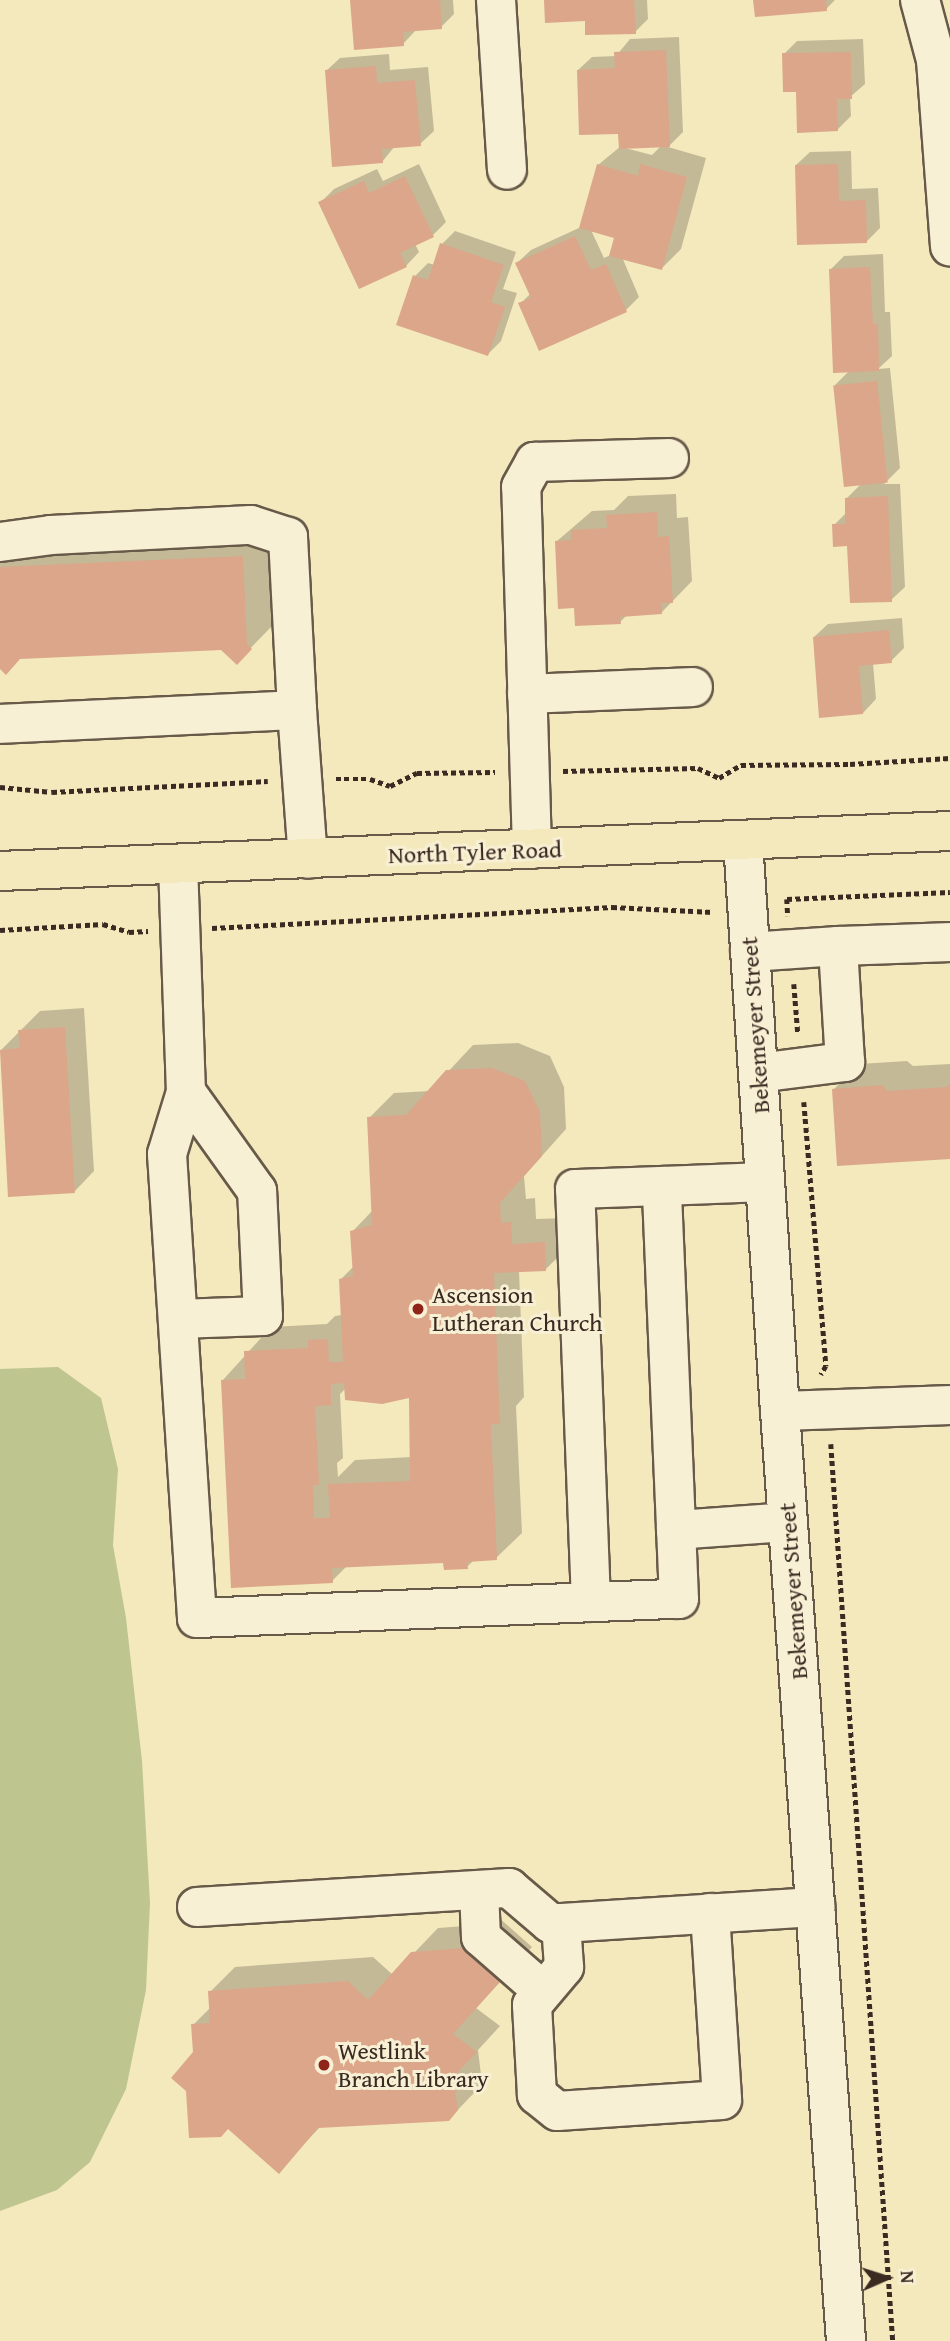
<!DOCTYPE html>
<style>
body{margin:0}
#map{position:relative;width:950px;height:2341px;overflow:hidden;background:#f4e8bd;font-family:"Gentium Book Plus",serif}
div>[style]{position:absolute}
.green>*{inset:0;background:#bec58f}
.shadow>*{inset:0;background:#0003}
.building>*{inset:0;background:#dba689;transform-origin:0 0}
.path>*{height:4.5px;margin-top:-2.25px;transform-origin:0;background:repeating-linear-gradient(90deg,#3a2a22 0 5px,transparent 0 8.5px)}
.roads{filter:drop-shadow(2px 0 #685a49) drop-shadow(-2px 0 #685a49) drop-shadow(0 2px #685a49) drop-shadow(0 -2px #685a49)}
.minor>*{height:38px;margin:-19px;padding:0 19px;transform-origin:19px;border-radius:19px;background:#f8f0d4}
.major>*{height:38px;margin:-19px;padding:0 19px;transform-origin:19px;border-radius:19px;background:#f4e8bd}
.dots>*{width:19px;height:19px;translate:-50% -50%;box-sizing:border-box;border:4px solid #f8f0d4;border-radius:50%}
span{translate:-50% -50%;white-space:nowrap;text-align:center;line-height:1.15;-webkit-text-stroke:6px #f8f0d4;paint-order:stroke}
.street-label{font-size:24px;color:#3a2a22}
.poi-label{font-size:24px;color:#3a2a22}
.left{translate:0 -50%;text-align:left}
.north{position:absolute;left:852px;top:2243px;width:70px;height:70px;-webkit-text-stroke:5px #f8f0d4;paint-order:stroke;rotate:87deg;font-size:19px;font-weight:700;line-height:28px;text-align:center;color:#3a2a22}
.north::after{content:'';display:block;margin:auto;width:24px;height:32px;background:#3a2a22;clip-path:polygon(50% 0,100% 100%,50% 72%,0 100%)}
</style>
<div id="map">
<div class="green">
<div style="clip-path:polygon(58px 1367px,101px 1398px,118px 1469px,113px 1545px,126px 1618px,142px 1761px,150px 1903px,146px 1990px,126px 2089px,90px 2162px,57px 2190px,0 2211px,0 1369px)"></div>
</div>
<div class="shadow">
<div style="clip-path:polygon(352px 0,453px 0,454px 14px,441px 27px,417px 29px,403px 44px)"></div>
<div style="clip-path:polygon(546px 0,647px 0,648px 19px,635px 32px,586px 19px)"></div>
<div style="clip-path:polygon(755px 0,835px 0,826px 9px)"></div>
<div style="clip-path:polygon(evenodd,679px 37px,683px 132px,668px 147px,706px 158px,681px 249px,662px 268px,622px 257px,639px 297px,626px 310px,520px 304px,531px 293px,517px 263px,531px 250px,581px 227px,598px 165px,621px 146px,620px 132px,578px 70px,592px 57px,616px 56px,630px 39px,679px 37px,662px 145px,652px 155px,625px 148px,662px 145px,679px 37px,591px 230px,616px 237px,611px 255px,604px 258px,591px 230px)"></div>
<div style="clip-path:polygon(863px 39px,865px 84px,850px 97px,851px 116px,837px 130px,798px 90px,784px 54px,797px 41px)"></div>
<div style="clip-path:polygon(389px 54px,390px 70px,428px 67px,434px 131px,420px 144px,395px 146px,382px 162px,326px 71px,340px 58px)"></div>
<div style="clip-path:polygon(851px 151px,852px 189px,878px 188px,880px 228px,866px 242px,796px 165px,810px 152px)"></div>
<div style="clip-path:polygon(419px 164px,446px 222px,433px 235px,415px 244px,419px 252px,406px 266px,321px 202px,334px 189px,377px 169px,383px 181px)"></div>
<div style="clip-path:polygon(455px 231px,516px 252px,503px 289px,517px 293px,501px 341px,488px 354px,415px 276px,428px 263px,435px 265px,442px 244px)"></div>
<div style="clip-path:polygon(883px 254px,885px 312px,890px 312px,892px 356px,878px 369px,890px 368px,900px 468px,884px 484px,900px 484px,905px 587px,891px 600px,834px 525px,847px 512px,846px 499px,862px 483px,835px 385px,849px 371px,831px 269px,844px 256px)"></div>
<div style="clip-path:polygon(676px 494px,677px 518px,688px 517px,692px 581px,661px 613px,628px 614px,620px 622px,575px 606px,557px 541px,592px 511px,614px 510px,628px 496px)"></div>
<div style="clip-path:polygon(267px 532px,271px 619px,275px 623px,237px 662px,222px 648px,21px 657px,0 667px,0 562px,19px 543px)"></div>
<div style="clip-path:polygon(902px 618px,904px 648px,891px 661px,873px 663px,876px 699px,863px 713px,814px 637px,828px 624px)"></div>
<div style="clip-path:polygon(84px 1008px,94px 1171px,75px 1191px,0 1051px,40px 1011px)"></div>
<div style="clip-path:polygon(evenodd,518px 1043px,550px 1056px,564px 1087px,566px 1129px,524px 1176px,526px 1199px,535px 1198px,536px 1219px,569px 1218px,570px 1245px,545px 1270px,519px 1271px,524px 1397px,516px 1406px,522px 1533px,496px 1558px,474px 1560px,467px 1567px,445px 1561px,348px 1565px,332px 1581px,222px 1381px,271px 1327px,327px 1324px,335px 1316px,342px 1315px,340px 1280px,354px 1266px,352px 1232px,373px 1210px,369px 1118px,394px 1093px,430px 1091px,473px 1045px,518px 1043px,346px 1388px,411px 1396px,412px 1457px,355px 1460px,338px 1477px,337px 1463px,343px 1458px,340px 1394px,346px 1388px)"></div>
<div style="clip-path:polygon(907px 1061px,913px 1066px,950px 1064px,950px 1157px,834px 1089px,859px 1064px)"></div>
<div style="clip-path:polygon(498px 1917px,532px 1947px,476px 2008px,500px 2026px,478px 2050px,482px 2083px,474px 2093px,449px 2119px,321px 2126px,278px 2171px,195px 2053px,193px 2025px,211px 2007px,210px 1992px,235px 1967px,373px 1957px,393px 1975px,438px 1928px,492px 1924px)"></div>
</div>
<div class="building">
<div style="clip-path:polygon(350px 0,440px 0,442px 29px,403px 32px,404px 46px,354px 50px)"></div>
<div style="clip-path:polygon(544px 0,634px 0,636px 34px,585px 35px,585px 21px,545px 23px)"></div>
<div style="clip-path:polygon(753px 0,826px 0,827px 11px,755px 17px)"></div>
<div style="clip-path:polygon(666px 50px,670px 147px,619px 149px,618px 134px,579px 135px,577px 70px,615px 68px,614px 52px)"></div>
<div style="clip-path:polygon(851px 52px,852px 99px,837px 99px,838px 131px,797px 133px,796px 92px,783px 92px,782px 53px)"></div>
<div style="clip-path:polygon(376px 66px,377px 83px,415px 80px,421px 146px,382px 149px,383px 163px,332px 167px,325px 70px)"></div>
<div style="clip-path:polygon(597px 164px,638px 176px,640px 164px,687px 177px,662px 270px,609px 256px,614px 238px,579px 228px)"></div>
<div style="clip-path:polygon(838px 164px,839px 201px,866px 200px,867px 243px,797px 245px,795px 165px)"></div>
<div style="clip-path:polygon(405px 176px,434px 237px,400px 253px,407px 267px,359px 289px,318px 202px,364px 181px,369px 193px)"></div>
<div style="clip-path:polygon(575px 236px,591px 270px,606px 264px,627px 312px,539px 351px,518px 303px,531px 298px,515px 263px)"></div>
<div style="clip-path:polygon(440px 243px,504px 265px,491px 302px,505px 307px,488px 356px,396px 325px,413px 275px,428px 280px)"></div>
<div style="clip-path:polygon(870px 267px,873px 324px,878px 324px,879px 371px,833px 373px,829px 269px)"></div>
<div style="left:877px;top:381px;width:102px;height:44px;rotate:84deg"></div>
<div style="clip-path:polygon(888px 496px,892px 602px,850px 603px,847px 546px,833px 547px,832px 524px,845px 524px,845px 498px)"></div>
<div style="clip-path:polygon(657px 512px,658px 537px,669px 536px,673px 603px,661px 603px,662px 614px,620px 617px,621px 624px,575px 626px,574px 608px,558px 609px,555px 541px,571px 540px,571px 530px,607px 528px,606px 515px)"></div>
<div style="clip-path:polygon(243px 556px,247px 644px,252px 649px,237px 665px,221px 650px,20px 659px,6px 675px,0 669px,0 567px)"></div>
<div style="clip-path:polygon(889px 630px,892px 663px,859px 666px,863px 714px,819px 718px,813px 637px)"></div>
<div style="clip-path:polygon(65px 1027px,75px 1193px,8px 1197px,0 1050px,20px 1048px,18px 1030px)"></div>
<div style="clip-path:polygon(evenodd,492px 1068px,525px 1081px,540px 1112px,542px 1156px,500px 1203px,501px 1223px,511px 1222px,512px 1244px,545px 1242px,546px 1271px,494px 1273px,500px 1424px,491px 1424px,497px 1560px,467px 1562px,468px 1569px,444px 1570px,443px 1563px,332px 1568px,333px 1583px,231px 1588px,221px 1380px,245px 1379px,244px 1351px,308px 1348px,308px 1340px,328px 1339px,329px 1362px,343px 1362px,339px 1279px,353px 1276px,350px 1231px,372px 1225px,367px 1117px,406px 1115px,446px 1070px,492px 1068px,344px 1383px,345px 1400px,382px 1404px,409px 1398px,410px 1481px,328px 1484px,330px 1518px,314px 1518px,313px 1485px,319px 1485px,315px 1406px,331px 1405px,331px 1384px,344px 1383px)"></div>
<div style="clip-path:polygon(950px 1083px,950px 1159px,837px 1166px,832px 1089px,882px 1085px,887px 1091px,947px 1087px)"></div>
<div style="clip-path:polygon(466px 1948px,508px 1973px,453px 2034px,477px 2052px,453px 2077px,458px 2110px,449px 2121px,318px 2128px,279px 2174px,228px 2129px,221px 2137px,189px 2138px,186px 2091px,171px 2078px,193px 2052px,191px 2024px,210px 2023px,208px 1991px,348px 1981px,368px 2000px,411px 1952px)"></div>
</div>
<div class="path">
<div style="left:563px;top:771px;width:135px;rotate:-1.3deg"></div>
<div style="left:698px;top:768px;width:23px;rotate:25deg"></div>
<div style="left:719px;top:778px;width:26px;rotate:-31deg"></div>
<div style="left:741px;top:765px;width:109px;rotate:-0.5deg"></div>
<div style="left:850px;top:764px;width:100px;rotate:-3.4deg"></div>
<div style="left:336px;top:779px;width:34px"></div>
<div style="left:370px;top:779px;width:21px;rotate:19deg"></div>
<div style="left:390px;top:786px;width:30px;rotate:-26deg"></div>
<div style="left:417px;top:773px;width:78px;rotate:-0.7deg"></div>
<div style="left:0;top:787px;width:52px;rotate:5.5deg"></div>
<div style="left:52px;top:792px;width:216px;rotate:-2.9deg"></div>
<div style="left:787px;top:899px;width:17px;rotate:87deg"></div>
<div style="left:787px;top:899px;width:163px;rotate:-2.5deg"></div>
<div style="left:212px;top:928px;width:401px;rotate:-3deg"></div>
<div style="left:612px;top:907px;width:101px;rotate:2.8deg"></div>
<div style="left:0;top:930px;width:103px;rotate:-3.3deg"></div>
<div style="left:103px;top:924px;width:27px;rotate:17deg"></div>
<div style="left:129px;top:932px;width:19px;rotate:-3deg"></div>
<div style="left:794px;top:984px;width:50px;rotate:85.4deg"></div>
<div style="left:804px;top:1102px;width:265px;rotate:85.2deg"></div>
<div style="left:826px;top:1366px;width:10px;rotate:119deg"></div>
<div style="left:831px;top:1444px;width:899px;rotate:86.05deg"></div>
</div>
<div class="roads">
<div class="minor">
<div style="left:496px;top:0;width:170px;rotate:86.3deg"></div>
<div style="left:920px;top:0;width:62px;rotate:75.1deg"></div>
<div style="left:936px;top:60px;width:187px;rotate:85.7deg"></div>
<div style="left:0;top:542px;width:51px;rotate:-7.8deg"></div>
<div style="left:51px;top:535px;width:200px;rotate:-2.9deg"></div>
<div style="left:251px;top:525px;width:39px;rotate:18deg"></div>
<div style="left:288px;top:537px;width:173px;rotate:87deg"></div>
<div style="left:527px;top:694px;width:166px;rotate:-2.4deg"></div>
<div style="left:0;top:724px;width:297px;rotate:-2.7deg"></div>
<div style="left:297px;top:710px;width:149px;rotate:85.8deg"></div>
<div style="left:743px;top:841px;width:571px;rotate:86.29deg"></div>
<div style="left:780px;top:1411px;width:932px;rotate:85.94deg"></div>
<div style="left:532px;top:849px;width:362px;rotate:-91.7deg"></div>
<div style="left:521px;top:487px;width:29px;rotate:-61deg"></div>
<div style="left:535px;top:462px;width:134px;rotate:-1.7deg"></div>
<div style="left:178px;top:864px;width:228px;rotate:88deg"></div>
<div style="left:186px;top:1092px;width:65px;rotate:107deg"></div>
<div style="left:167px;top:1154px;width:465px;rotate:86.3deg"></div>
<div style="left:197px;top:1618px;width:482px;rotate:-2.3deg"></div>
<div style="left:679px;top:1599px;width:413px;rotate:-92.4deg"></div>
<div style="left:662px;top:1186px;width:103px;rotate:-2.2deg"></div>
<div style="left:750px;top:952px;width:88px;rotate:-3.9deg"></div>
<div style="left:758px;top:1073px;width:88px;rotate:-7.2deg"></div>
<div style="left:845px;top:1062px;width:116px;rotate:-93.5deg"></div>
<div style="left:838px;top:946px;width:112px;rotate:-2deg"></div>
<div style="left:178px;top:1319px;width:85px;rotate:-2deg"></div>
<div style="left:263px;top:1316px;width:125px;rotate:-92.7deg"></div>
<div style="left:257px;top:1191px;width:122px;rotate:-125.6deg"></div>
<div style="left:780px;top:1411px;width:170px;rotate:-2deg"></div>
<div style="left:676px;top:1530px;width:112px;rotate:-4.1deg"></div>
<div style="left:591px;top:1602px;width:413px;rotate:-92.2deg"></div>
<div style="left:575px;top:1189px;width:87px;rotate:-2deg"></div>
<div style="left:479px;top:1890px;width:47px;rotate:87.6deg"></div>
<div style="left:481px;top:1937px;width:82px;rotate:41.1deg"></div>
<div style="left:197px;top:1907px;width:313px;rotate:-3.5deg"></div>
<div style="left:509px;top:1888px;width:54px;rotate:40.5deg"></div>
<div style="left:550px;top:1923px;width:11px"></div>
<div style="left:710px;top:1913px;width:187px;rotate:86.3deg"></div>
<div style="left:722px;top:2100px;width:165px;rotate:176.2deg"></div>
<div style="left:557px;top:2111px;width:26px;rotate:-141deg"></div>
<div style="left:537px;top:2095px;width:90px;rotate:-93.2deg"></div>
<div style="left:532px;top:2005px;width:50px;rotate:-49.9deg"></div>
<div style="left:564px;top:1967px;width:44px;rotate:-93.9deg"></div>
<div style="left:561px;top:1923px;width:255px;rotate:-3.6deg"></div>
</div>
<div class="major">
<div style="left:0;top:871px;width:951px;rotate:-2.41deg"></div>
</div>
</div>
<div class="dots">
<div style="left:418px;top:1309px;background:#8f2418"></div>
<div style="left:324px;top:2065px;background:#8f2418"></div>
</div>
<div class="street-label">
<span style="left:475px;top:852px;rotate:-2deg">North Tyler Road</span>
<span style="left:755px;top:1025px;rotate:-94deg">Bekemeyer Street</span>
<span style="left:793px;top:1591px;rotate:-94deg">Bekemeyer Street</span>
</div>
<div class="poi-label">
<span class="left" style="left:432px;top:1309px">Ascension<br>Lutheran Church</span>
<span class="left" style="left:338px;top:2065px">Westlink<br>Branch Library</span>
</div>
<div class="north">N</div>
</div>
